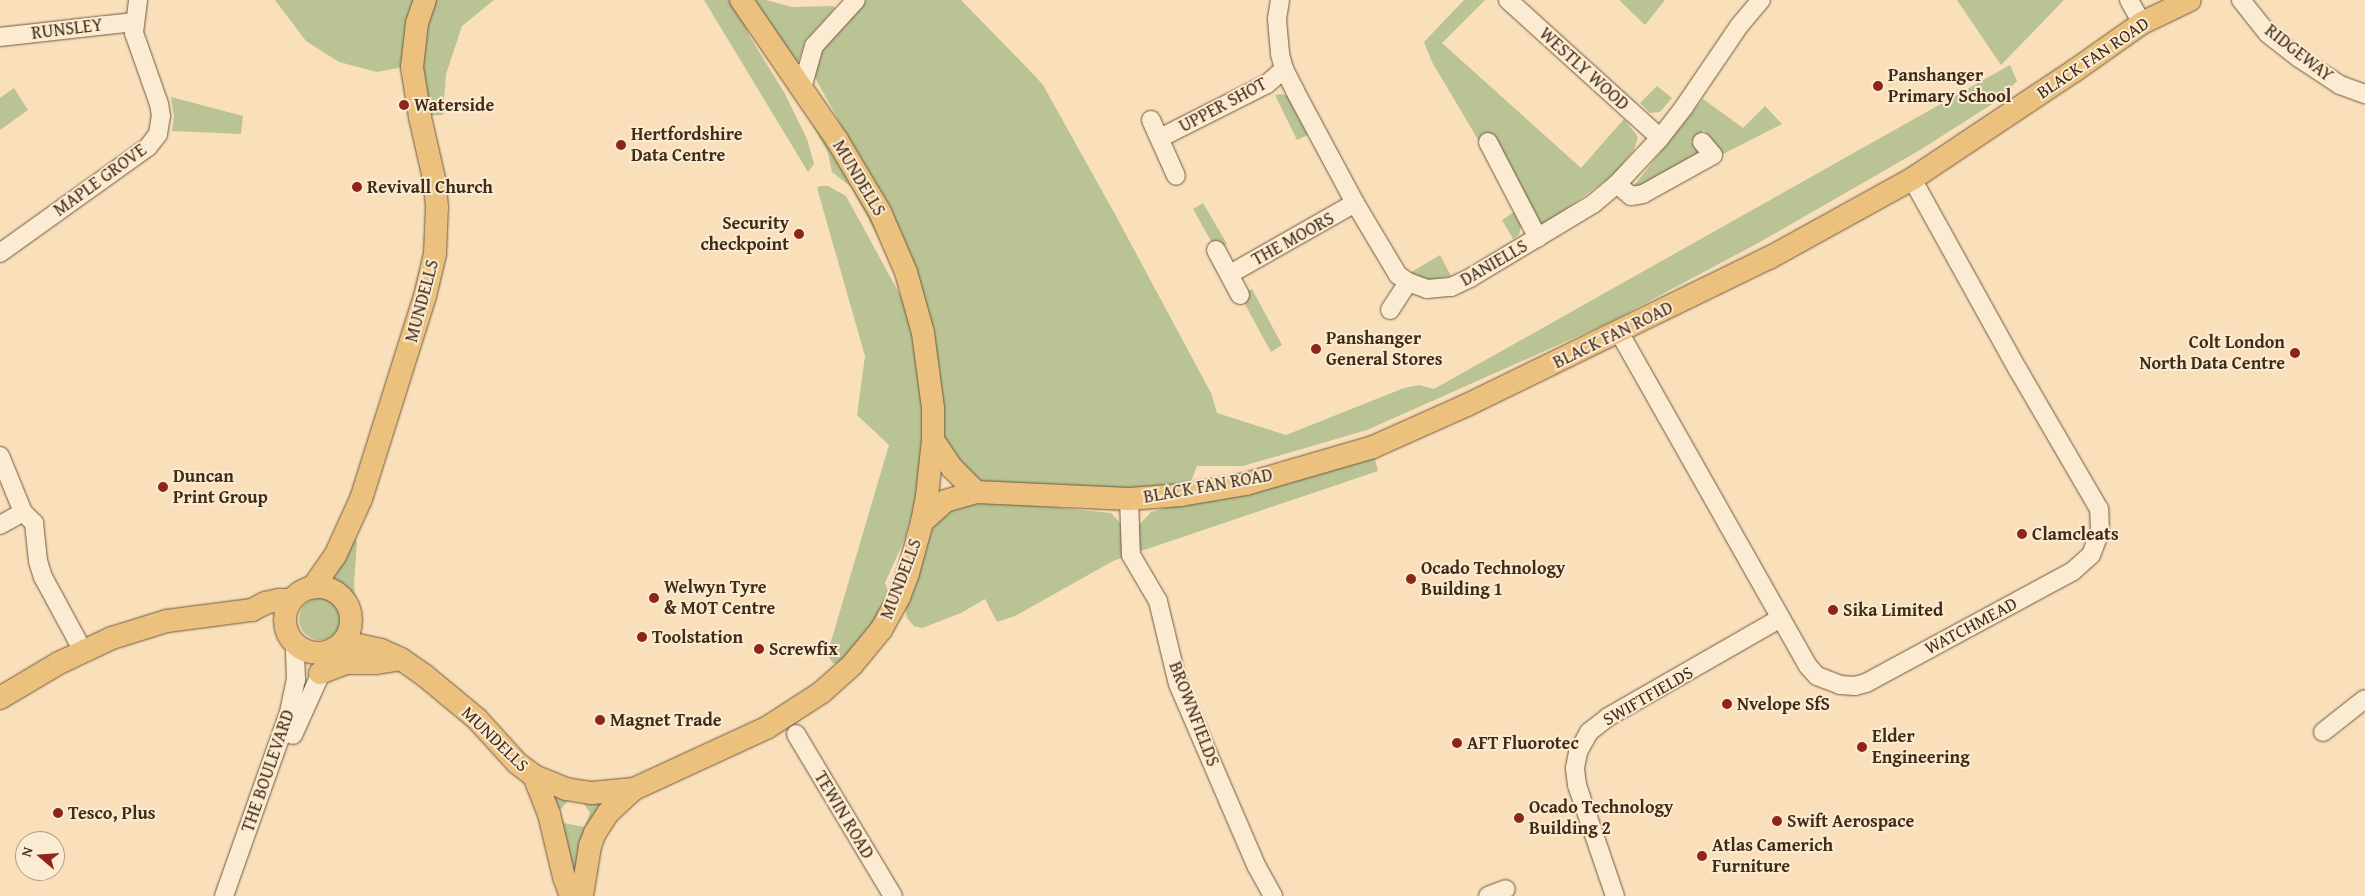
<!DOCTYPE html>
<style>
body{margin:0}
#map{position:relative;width:2365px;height:896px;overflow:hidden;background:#f9e0ba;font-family:"Gentium Book Plus",serif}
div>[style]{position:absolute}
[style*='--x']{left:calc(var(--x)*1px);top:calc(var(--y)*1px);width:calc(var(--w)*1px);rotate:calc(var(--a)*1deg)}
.green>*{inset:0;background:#b9c394}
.round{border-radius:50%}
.roads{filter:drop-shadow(0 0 1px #6f583f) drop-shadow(0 0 1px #6f583f)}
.minor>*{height:18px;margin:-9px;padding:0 9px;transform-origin:9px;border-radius:9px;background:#fbebd2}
.major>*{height:22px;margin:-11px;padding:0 11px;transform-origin:11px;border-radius:11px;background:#ecc07d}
.major>.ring{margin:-11px;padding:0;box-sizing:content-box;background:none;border:22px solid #ecc07d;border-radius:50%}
.dots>*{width:14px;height:14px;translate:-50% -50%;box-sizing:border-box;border:2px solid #fbebd2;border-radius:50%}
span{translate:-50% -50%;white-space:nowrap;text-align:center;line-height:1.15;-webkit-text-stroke:4px #fbebd2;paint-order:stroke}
.street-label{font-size:18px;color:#412a16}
.poi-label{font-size:18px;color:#412a16;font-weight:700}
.left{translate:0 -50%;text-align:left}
.right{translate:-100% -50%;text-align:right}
.north{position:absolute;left:15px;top:831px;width:50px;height:50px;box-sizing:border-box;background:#fbebd2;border:1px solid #b19e87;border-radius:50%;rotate:288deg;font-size:14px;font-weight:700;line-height:20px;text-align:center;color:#412a16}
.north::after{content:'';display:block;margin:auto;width:18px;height:22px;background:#8f2418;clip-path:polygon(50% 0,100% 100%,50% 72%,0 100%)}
</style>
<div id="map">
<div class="green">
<i style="clip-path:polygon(275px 0,417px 0,403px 67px,377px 72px,339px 62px,306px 41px)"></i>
<i style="clip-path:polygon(434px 0,494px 0,462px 26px,446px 74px,443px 115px,427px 116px,421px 86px,422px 35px)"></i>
<i style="clip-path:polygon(704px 0,733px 0,739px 9px,750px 37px,784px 92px,807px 139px,814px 164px,808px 172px)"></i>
<i style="clip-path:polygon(755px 0,766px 0,792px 7px,833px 6px,835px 8px,805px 41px,799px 60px,795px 62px)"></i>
<i style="clip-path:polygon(867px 0,961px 0,1036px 77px,1043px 85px,1116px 216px,1211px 393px,1217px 413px,1286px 435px,1404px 388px,1419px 385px,1434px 389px,2010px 65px,2017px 81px,1997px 101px,1920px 150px,1760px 242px,1610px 322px,1367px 430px,1243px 466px,1197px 466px,1190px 484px,1134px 489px,980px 482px,948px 454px,877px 189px,814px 76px,821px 43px)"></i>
<i style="clip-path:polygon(1464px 0,1485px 0,1442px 43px,1581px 168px,1624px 119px,1638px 137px,1634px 150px,1613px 175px,1541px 227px,1480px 143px,1432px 62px,1424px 42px)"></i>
<i style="clip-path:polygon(1619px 0,1665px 0,1645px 25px)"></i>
<i style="clip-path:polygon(1957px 0,2064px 0,2001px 65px)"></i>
<i style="clip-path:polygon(1657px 86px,1672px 98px,1660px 112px,1650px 113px,1640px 103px)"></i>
<i style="clip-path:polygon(14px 88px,28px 110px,0 130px,0 98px)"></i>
<i style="clip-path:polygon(1282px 94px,1287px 96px,1308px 135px,1297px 140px,1275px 95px)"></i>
<i style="clip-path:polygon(171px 97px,243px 116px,241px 134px,172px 131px,174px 116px)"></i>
<i style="clip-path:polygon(1703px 99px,1743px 128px,1765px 106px,1782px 124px,1723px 154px,1704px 130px,1691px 142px,1706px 159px,1645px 190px,1632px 188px)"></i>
<i style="clip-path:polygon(812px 120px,856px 183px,888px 255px,851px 187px,832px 172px,828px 153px,811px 122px)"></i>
<i style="clip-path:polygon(820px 186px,828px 186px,846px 196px,910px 313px,924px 421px,918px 492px,905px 538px,885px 583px,889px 595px,887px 604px,841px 664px,833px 663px,827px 655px,889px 445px,857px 415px,865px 356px,817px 188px)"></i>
<i style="clip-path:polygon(1203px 203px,1227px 244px,1216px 250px,1193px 209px)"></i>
<i style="clip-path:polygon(1514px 212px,1521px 226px,1519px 235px,1513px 239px,1502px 220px)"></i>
<i style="clip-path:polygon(1440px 255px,1451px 276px,1430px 280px,1410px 273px)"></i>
<i style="clip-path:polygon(1252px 289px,1282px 345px,1271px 352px,1240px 295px)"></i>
<i style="clip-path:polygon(1373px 451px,1378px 471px,1141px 551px,1138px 545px,1139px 525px,1151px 512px)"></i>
<i style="clip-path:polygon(990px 501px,1111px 513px,1123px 526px,1125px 557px,1113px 561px,1015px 616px,997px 622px,985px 599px,961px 613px,922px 628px,914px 626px,907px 618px,905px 606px,933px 527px,950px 505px)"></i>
<i style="clip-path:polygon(354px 540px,357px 541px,354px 585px,356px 601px,350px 591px,332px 578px)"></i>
<i class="round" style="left:299px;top:598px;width:42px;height:42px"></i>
<i style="clip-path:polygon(evenodd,550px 793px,602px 802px,585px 827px,574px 875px,550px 793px,569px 800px,583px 802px,590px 813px,584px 827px,564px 823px,559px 811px,569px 800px)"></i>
</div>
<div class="roads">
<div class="minor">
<i style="--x:1280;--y:0;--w:19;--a:99"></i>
<i style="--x:1277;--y:19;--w:35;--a:85"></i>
<i style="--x:1280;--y:54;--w:16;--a:75"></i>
<i style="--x:1284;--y:69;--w:25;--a:63"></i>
<i style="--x:1295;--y:91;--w:127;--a:61.8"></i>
<i style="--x:1355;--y:203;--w:84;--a:59.2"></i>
<i style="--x:1398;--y:275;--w:12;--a:35"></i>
<i style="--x:1408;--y:282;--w:20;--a:20"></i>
<i style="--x:1427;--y:289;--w:24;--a:-5"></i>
<i style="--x:1451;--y:287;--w:21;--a:-25"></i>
<i style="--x:1470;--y:278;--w:144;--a:-31"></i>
<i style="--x:1593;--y:204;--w:31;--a:-40"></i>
<i style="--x:1617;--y:184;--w:63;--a:-46.9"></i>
<i style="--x:1660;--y:138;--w:39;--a:-52"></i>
<i style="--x:1684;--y:107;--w:98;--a:-55.8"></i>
<i style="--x:1739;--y:26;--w:34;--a:-50"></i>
<i style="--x:1508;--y:0;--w:205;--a:42.2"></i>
<i style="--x:2129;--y:0;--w:26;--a:61"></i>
<i style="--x:2241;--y:0;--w:43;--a:51.5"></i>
<i style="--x:2268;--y:34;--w:39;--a:38"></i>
<i style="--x:2299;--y:58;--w:49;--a:33.4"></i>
<i style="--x:2340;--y:85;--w:27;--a:20"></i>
<i style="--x:0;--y:37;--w:135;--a:-6.4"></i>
<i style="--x:802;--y:88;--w:44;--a:-74.1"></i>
<i style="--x:814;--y:46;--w:62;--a:-47.6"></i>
<i style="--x:1151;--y:120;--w:61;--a:65.9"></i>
<i style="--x:1160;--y:138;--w:120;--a:-26.8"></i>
<i style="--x:1267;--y:84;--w:23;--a:-41"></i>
<i style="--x:1488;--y:142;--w:108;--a:62.5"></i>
<i style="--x:1617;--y:184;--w:18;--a:41"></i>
<i style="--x:1631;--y:196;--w:12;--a:-9"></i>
<i style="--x:1643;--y:194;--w:80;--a:-29.1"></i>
<i style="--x:1713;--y:155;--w:17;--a:-130"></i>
<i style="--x:1216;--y:250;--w:51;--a:61.9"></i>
<i style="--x:0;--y:253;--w:182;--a:-35.6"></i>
<i style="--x:148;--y:147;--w:16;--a:-52"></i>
<i style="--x:158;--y:134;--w:18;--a:-81"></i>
<i style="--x:161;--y:116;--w:12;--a:-99"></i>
<i style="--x:159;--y:104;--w:75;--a:-109.4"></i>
<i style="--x:134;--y:33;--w:33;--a:-83"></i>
<i style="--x:1230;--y:274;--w:144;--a:-29.6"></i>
<i style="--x:1390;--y:310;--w:33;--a:-57"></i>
<i style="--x:1619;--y:332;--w:384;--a:60.5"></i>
<i style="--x:1808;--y:666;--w:13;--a:48"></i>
<i style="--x:1817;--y:676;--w:25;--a:21"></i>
<i style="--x:1840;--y:685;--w:15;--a:4"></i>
<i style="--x:1855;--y:686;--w:11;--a:-15"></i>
<i style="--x:1866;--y:683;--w:235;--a:-28.4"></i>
<i style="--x:2073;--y:571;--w:24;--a:-42"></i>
<i style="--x:2091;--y:555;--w:25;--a:-69"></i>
<i style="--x:2100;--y:532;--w:23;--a:-92"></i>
<i style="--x:2099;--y:509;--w:161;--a:-120.2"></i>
<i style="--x:2018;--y:370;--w:218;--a:-119"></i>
<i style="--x:0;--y:456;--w:61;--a:67.7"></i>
<i style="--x:23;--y:512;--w:16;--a:45"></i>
<i style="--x:34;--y:523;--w:38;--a:84"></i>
<i style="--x:38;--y:561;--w:17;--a:73"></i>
<i style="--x:43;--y:577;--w:84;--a:61.6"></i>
<i style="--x:1129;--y:499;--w:56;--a:88"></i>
<i style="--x:1131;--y:555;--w:53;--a:59.6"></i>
<i style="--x:1158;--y:601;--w:85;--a:76.5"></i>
<i style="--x:1178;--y:684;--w:199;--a:66.7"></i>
<i style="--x:1257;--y:867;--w:33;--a:61"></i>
<i style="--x:0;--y:525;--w:26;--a:-29"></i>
<i style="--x:2323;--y:732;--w:53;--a:-38.2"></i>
<i style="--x:796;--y:734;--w:189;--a:59.1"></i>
<i style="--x:293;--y:735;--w:92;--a:-65.7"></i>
<i style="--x:224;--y:896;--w:195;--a:-70.5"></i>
<i style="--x:289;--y:712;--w:33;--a:-78"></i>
<i style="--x:296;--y:680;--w:36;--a:-92"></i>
<i style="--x:1488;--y:896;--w:19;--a:-21"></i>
<i style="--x:1615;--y:896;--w:117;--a:-108.9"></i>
<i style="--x:1577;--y:785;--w:17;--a:-97"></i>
<i style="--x:1575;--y:768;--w:16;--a:-79"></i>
<i style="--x:1578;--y:752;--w:23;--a:-61"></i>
<i style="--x:1589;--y:732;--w:24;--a:-38"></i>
<i style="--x:1608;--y:717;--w:199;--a:-29.8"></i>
</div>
<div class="major">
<i style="--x:933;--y:440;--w:34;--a:56"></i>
<i style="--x:952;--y:468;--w:34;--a:45"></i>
<i style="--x:922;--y:522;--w:31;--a:-42"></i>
<i style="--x:945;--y:501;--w:32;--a:-16"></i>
<i style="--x:976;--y:492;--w:153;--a:2.6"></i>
<i style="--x:1129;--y:499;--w:52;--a:-4.4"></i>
<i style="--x:1181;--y:495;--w:66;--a:-9.6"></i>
<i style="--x:1246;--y:484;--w:132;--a:-16.2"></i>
<i style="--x:1373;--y:447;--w:103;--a:-24.1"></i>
<i style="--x:1467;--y:405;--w:336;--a:-26"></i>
<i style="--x:1769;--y:258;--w:163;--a:-28.9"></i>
<i style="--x:1912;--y:179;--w:195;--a:-33.7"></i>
<i style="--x:2074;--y:71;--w:83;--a:-35.2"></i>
<i style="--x:2142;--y:23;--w:53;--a:-25.6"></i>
<i class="ring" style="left:285px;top:587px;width:44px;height:44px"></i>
<i style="--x:313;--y:587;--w:38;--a:-55"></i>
<i style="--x:335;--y:556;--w:63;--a:-65.5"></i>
<i style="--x:361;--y:499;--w:213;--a:-72.5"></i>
<i style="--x:425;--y:296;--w:43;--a:-76.6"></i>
<i style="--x:435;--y:254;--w:47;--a:-87.6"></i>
<i style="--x:437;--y:207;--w:24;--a:-95"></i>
<i style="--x:435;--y:183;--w:68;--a:-102.8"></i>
<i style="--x:420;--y:117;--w:51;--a:-99.1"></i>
<i style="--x:412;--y:67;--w:44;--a:-83.5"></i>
<i style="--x:417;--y:23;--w:24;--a:-71"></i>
<i style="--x:344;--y:642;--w:38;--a:12"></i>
<i style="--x:381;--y:650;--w:22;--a:24"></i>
<i style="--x:401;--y:659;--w:28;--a:35"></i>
<i style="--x:424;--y:675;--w:69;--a:39.7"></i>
<i style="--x:477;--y:719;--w:59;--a:47.7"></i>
<i style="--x:517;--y:763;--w:21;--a:37"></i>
<i style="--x:534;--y:776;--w:35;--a:22"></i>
<i style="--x:566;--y:789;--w:26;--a:9"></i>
<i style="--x:592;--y:793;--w:42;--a:-5.4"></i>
<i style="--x:634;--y:789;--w:148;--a:-24.8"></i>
<i style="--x:768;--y:727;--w:64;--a:-32.9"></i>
<i style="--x:822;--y:692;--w:40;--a:-42"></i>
<i style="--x:852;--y:665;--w:45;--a:-50.4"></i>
<i style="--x:881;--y:630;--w:38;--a:-61"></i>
<i style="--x:899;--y:597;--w:26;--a:-69"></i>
<i style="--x:908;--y:573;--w:53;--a:-74.6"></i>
<i style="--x:922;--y:522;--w:26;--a:-79"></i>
<i style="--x:927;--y:496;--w:56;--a:-83.9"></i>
<i style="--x:933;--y:440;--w:32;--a:-90"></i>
<i style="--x:933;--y:408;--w:76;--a:-97.6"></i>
<i style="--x:923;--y:333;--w:63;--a:-105.6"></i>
<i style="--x:906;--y:272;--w:65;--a:-113.4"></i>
<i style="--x:880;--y:212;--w:84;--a:-120.8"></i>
<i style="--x:837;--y:140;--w:170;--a:-124.4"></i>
<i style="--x:320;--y:673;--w:28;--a:-21"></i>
<i style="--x:346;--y:663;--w:30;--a:0"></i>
<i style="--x:376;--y:663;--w:19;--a:-9"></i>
<i style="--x:0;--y:698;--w:69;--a:-30.7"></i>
<i style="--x:59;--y:663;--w:59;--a:-25.3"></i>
<i style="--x:112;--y:638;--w:58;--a:-17.2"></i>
<i style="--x:167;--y:621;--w:86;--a:-7.4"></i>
<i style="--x:252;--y:610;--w:15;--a:-28"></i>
<i style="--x:265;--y:603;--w:14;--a:-12"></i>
<i style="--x:279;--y:600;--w:12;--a:0"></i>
<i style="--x:534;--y:776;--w:41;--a:68.5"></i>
<i style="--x:549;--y:814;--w:65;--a:76.6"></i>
<i style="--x:564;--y:877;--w:20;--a:70"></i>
<i style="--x:582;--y:896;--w:51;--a:-80.9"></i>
<i style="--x:590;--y:846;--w:14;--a:-69"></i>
<i style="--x:595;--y:833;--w:24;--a:-57"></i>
<i style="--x:608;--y:813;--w:35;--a:-43"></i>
</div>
</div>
<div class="dots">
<i style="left:1878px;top:86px;background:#8f2418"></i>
<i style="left:404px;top:105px;background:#8f2418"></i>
<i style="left:621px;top:145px;background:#8f2418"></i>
<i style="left:357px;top:187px;background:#8f2418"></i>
<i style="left:799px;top:234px;background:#8f2418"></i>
<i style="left:1316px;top:349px;background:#8f2418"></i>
<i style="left:2295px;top:353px;background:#8f2418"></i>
<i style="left:163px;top:487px;background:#8f2418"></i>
<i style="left:2022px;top:534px;background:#8f2418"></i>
<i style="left:1411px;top:579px;background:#8f2418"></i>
<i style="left:654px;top:598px;background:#8f2418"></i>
<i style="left:1833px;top:610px;background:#8f2418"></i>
<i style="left:642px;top:637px;background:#8f2418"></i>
<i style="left:759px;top:649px;background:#8f2418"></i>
<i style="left:1727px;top:704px;background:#8f2418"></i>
<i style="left:600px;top:720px;background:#8f2418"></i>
<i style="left:1457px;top:743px;background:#8f2418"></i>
<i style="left:1862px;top:747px;background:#8f2418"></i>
<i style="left:58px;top:813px;background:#8f2418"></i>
<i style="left:1519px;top:818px;background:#8f2418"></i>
<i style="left:1777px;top:821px;background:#8f2418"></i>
<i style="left:1702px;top:856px;background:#8f2418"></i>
</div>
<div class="street-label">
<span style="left:67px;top:29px;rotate:-7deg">RUNSLEY</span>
<span style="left:2299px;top:53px;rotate:38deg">RIDGEWAY</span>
<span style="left:2093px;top:58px;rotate:-34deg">BLACK FAN ROAD</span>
<span style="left:1584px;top:69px;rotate:42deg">WESTLY WOOD</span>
<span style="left:1223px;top:105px;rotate:-28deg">UPPER SHOT</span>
<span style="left:859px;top:178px;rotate:59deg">MUNDELLS</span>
<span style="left:100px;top:180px;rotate:-36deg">MAPLE GROVE</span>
<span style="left:1293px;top:239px;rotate:-29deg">THE MOORS</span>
<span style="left:1494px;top:263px;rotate:-30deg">DANIELLS</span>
<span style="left:422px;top:301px;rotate:-75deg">MUNDELLS</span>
<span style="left:1613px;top:335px;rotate:-26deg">BLACK FAN ROAD</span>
<span style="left:1208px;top:486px;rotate:-10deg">BLACK FAN ROAD</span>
<span style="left:901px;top:579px;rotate:-69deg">MUNDELLS</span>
<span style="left:1971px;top:626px;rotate:-28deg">WATCHMEAD</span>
<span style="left:1648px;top:696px;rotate:-30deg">SWIFTFIELDS</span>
<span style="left:1194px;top:714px;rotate:69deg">BROWNFIELDS</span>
<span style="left:495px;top:739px;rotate:44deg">MUNDELLS</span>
<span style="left:268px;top:771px;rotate:-71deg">THE BOULEVARD</span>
<span style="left:844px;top:815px;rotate:59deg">TEWIN ROAD</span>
</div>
<div class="poi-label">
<span class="left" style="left:1888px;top:86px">Panshanger<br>Primary School</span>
<span class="left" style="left:414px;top:105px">Waterside</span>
<span class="left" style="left:631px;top:145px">Hertfordshire<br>Data Centre</span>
<span class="left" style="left:367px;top:187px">Revivall Church</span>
<span class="right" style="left:789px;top:234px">Security<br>checkpoint</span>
<span class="left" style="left:1326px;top:349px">Panshanger<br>General Stores</span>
<span class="right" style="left:2285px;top:353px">Colt London<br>North Data Centre</span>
<span class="left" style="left:173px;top:487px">Duncan<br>Print Group</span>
<span class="left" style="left:2032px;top:534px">Clamcleats</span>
<span class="left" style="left:1421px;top:579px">Ocado Technology<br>Building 1</span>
<span class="left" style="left:664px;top:598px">Welwyn Tyre<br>&amp; MOT Centre</span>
<span class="left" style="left:1843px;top:610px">Sika Limited</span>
<span class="left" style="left:652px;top:637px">Toolstation</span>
<span class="left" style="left:769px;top:649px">Screwfix</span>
<span class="left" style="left:1737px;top:704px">Nvelope SfS</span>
<span class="left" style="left:610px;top:720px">Magnet Trade</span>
<span class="left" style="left:1872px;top:747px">Elder<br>Engineering</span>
<span class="left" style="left:1467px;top:743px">AFT Fluorotec</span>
<span class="left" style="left:1529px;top:818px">Ocado Technology<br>Building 2</span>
<span class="left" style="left:68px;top:813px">Tesco, Plus</span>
<span class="left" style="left:1787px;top:821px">Swift Aerospace</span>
<span class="left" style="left:1712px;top:856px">Atlas Camerich<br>Furniture</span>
</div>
<div class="north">N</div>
</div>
